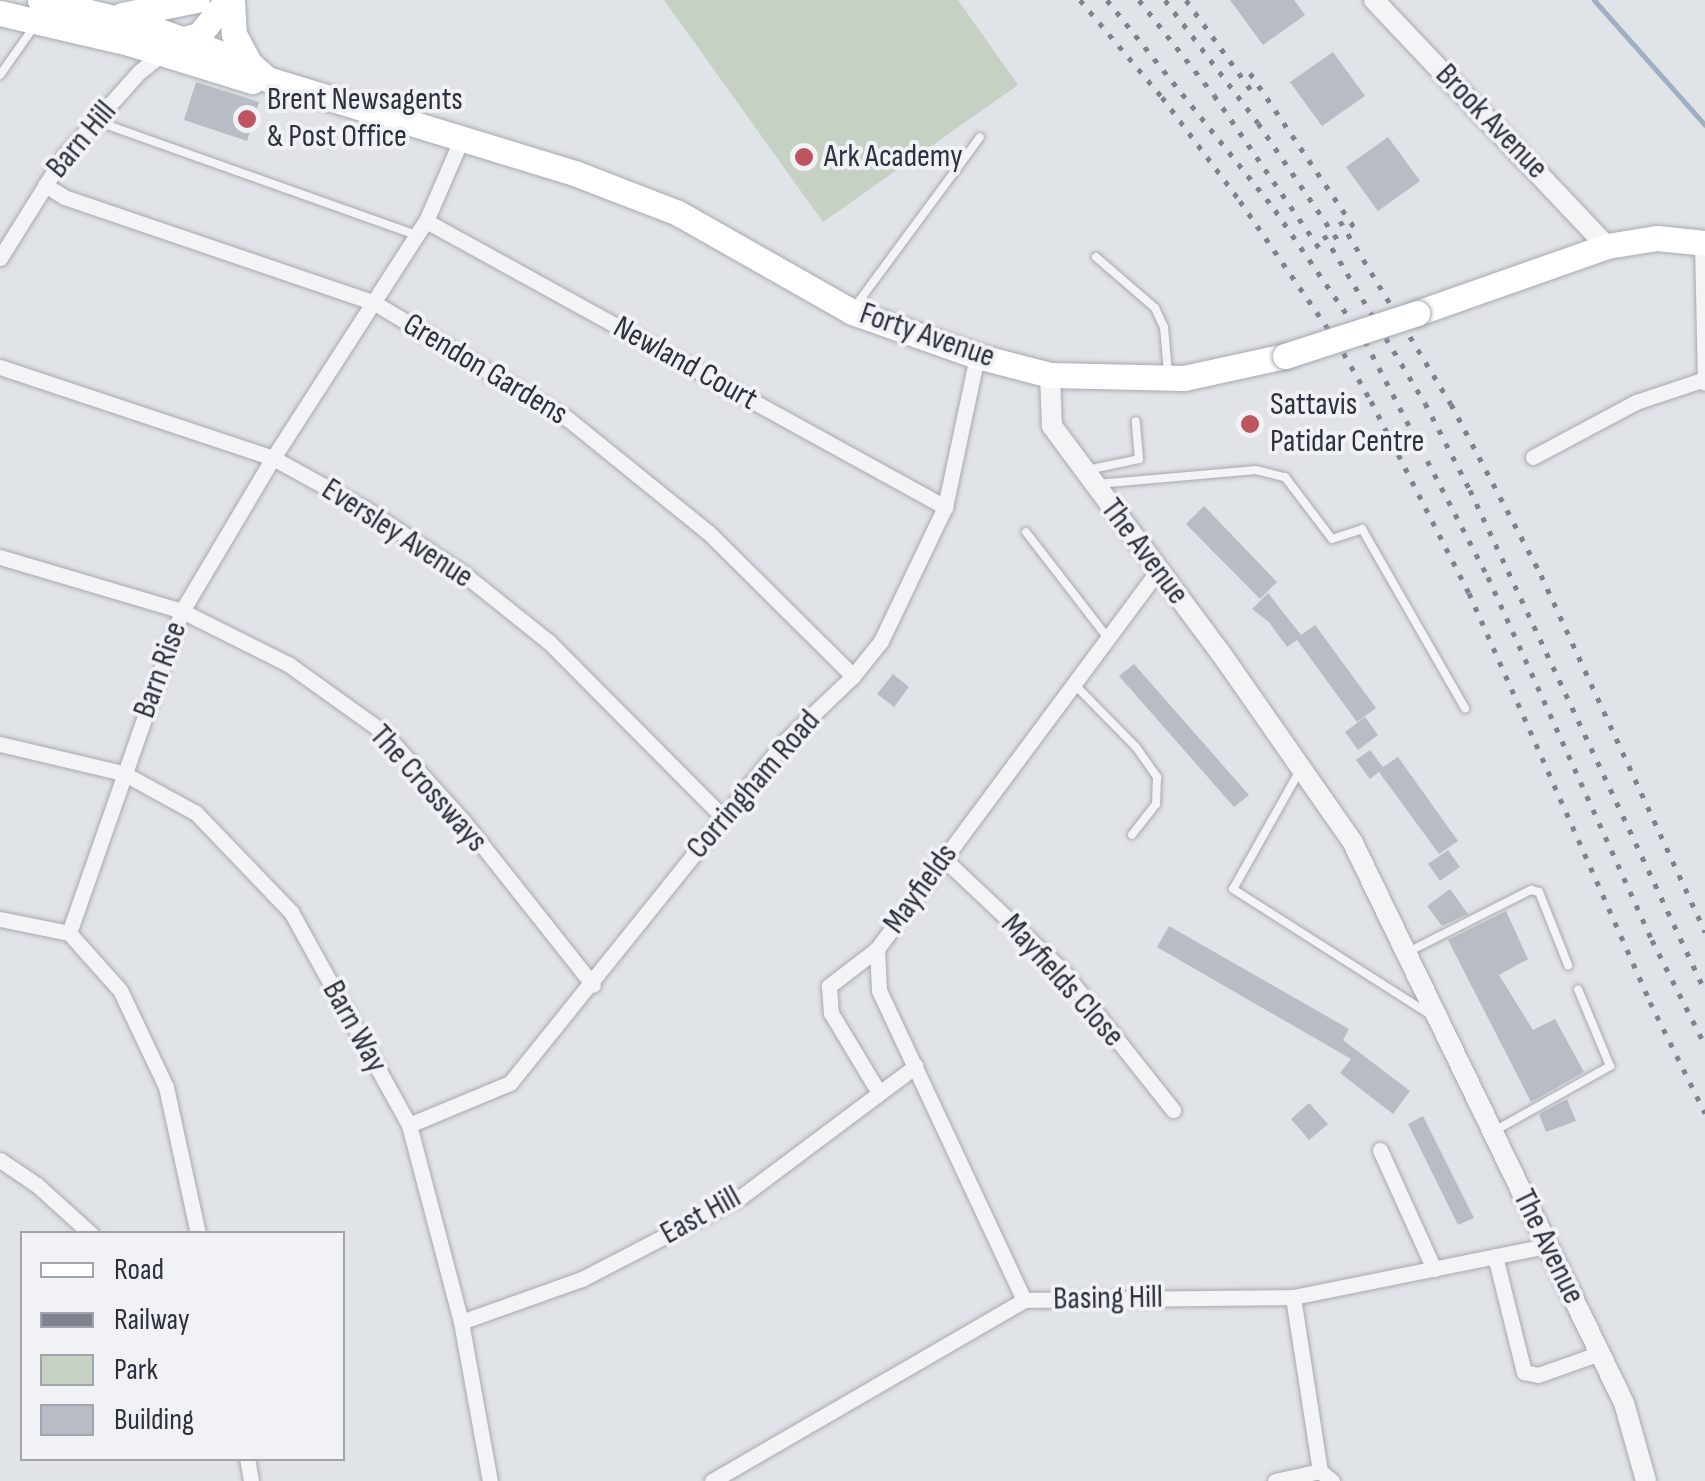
<!DOCTYPE html>
<style>
body{margin:0}
#map{position:relative;width:1705px;height:1481px;overflow:hidden;background:#e0e3e7;font-family:"Sofia Sans Condensed",sans-serif}
div>[style]{position:absolute}
[style*='--x']{left:calc(var(--x)*1px);top:calc(var(--y)*1px);width:calc(var(--w)*1px);rotate:calc(var(--a)*1deg)}
.green>*{inset:0;background:#c6d0c3}
.stream>*{height:5px;margin:-2.5px;padding:0 2.5px;transform-origin:2.5px;border-radius:2.5px;background:#a0b0c3}
.building>*{inset:0;background:#b8bcc4}
.roads{filter:drop-shadow(0 0 2px #a6aab1) drop-shadow(0 0 2px #a6aab1)}
.service>*{height:8px;margin:-4px;padding:0 4px;transform-origin:4px;border-radius:4px;background:#f3f4f6}
.minor>*{height:15px;margin:-7.5px;padding:0 7.5px;transform-origin:7.5px;border-radius:7.5px;background:#f3f4f6}
.tertiary>*{height:20px;margin:-10px;padding:0 10px;transform-origin:10px;border-radius:10px;background:#f3f4f6}
.primary>*{height:25px;margin:-12.5px;padding:0 12.5px;transform-origin:12.5px;border-radius:12.5px;background:#fff}
.rail>*{height:5px;margin-top:-2.5px;transform-origin:0;background:repeating-linear-gradient(90deg,#7c838f 0 5px,transparent 0 15px)}
.bridges{filter:drop-shadow(0 0 2px #a1a7b2) drop-shadow(0 0 2px #a1a7b2)}
.primary-bridge>*{height:25px;margin:-12.5px;padding:0 12.5px;transform-origin:12.5px;border-radius:12.5px;background:#fff}
.dots>*{width:28px;height:28px;translate:-50% -50%;box-sizing:border-box;border:5px solid #f0f2f5;border-radius:50%}
span{translate:-50% -50%;white-space:nowrap;text-align:center;line-height:1.15;-webkit-text-stroke:8px #f0f2f5;paint-order:stroke}
.poi-label{font-size:32px;color:#2b313d}
.left{translate:0 -50%;text-align:left}
.street-label{font-size:32px;color:#2b313d}
.legend{position:absolute;left:20px;top:1231px;width:325px;height:230px;box-sizing:border-box;background:#f0f2f5;border:2px solid #a1a5ab;margin:0;padding:12px 18px;list-style:none;font-size:30px;color:#2b313d}
.legend li{display:flex;align-items:center;gap:20px;height:50px}
.legend b{width:50px;border:2px solid #a1a5ab}
</style>
<div id="map">
<div class="green">
<i style="clip-path:polygon(664px 0,958px 0,1018px 85px,823px 222px)"></i>
</div>
<div class="stream">
<i style="--x:1594;--y:0;--w:167;--a:48.4"></i>
</div>
<div class="building">
<i style="clip-path:polygon(1230px 0,1294px 0,1305px 15px,1263px 45px)"></i>
<i style="clip-path:polygon(1333px 52px,1365px 96px,1322px 126px,1290px 82px)"></i>
<i style="clip-path:polygon(196px 82px,259px 102px,247px 141px,184px 120px)"></i>
<i style="clip-path:polygon(1388px 137px,1420px 181px,1378px 211px,1346px 167px)"></i>
<i style="clip-path:polygon(1204px 506px,1277px 582px,1260px 599px,1186px 524px)"></i>
<i style="clip-path:polygon(1268px 593px,1301px 635px,1315px 625px,1376px 708px,1357px 722px,1297px 640px,1287px 647px,1269px 622px,1252px 609px)"></i>
<i style="clip-path:polygon(1134px 664px,1249px 795px,1234px 807px,1119px 676px)"></i>
<i style="clip-path:polygon(893px 674px,909px 687px,894px 707px,877px 694px)"></i>
<i style="clip-path:polygon(1365px 717px,1378px 735px,1358px 750px,1345px 732px)"></i>
<i style="clip-path:polygon(1370px 750px,1383px 767px,1398px 757px,1458px 841px,1439px 854px,1379px 772px,1370px 779px,1356px 760px)"></i>
<i style="clip-path:polygon(1448px 850px,1460px 867px,1440px 881px,1428px 864px)"></i>
<i style="clip-path:polygon(1450px 889px,1468px 914px,1442px 926px,1427px 906px)"></i>
<i style="clip-path:polygon(1506px 911px,1528px 959px,1499px 975px,1533px 1030px,1555px 1019px,1584px 1072px,1531px 1102px,1448px 940px)"></i>
<i style="clip-path:polygon(1169px 926px,1349px 1029px,1343px 1040px,1410px 1091px,1393px 1114px,1340px 1073px,1351px 1059px,1157px 947px)"></i>
<i style="clip-path:polygon(1567px 1099px,1576px 1121px,1546px 1132px,1539px 1114px)"></i>
<i style="clip-path:polygon(1309px 1103px,1328px 1124px,1309px 1140px,1291px 1119px)"></i>
<i style="clip-path:polygon(1423px 1116px,1474px 1218px,1458px 1225px,1408px 1124px)"></i>
</div>
<div class="roads">
<div class="service">
<i style="--x:0;--y:75;--w:62;--a:-54.8"></i>
<i style="--x:96;--y:121;--w:341;--a:19.6"></i>
<i style="--x:1096;--y:257;--w:78;--a:40.8"></i>
<i style="--x:1155;--y:308;--w:21;--a:65"></i>
<i style="--x:1164;--y:327;--w:46;--a:85"></i>
<i style="--x:854;--y:308;--w:212;--a:-53.6"></i>
<i style="--x:1087;--y:470;--w:53;--a:-11.9"></i>
<i style="--x:1139;--y:459;--w:38;--a:-95"></i>
<i style="--x:1097;--y:484;--w:160;--a:-5"></i>
<i style="--x:1256;--y:470;--w:30;--a:14"></i>
<i style="--x:1285;--y:477;--w:78;--a:52.8"></i>
<i style="--x:1332;--y:539;--w:32;--a:-18"></i>
<i style="--x:1362;--y:529;--w:207;--a:60.1"></i>
<i style="--x:1026;--y:532;--w:134;--a:52.3"></i>
<i style="--x:1074;--y:684;--w:88;--a:45.5"></i>
<i style="--x:1136;--y:747;--w:37;--a:55"></i>
<i style="--x:1157;--y:777;--w:27;--a:92"></i>
<i style="--x:1156;--y:804;--w:39;--a:128"></i>
<i style="--x:1299;--y:772;--w:134;--a:119.4"></i>
<i style="--x:1233;--y:889;--w:231;--a:32.5"></i>
<i style="--x:1410;--y:951;--w:136;--a:-26.8"></i>
<i style="--x:1531;--y:890;--w:8;--a:14"></i>
<i style="--x:1539;--y:892;--w:79;--a:68.3"></i>
<i style="--x:1496;--y:1130;--w:131;--a:-29.3"></i>
<i style="--x:1610;--y:1066;--w:83;--a:-112.6"></i>
</div>
<div class="minor">
<i style="--x:45;--y:185;--w:22;--a:32"></i>
<i style="--x:64;--y:197;--w:326;--a:18.8"></i>
<i style="--x:373;--y:302;--w:227;--a:31"></i>
<i style="--x:568;--y:419;--w:181;--a:39"></i>
<i style="--x:709;--y:533;--w:203;--a:44.8"></i>
<i style="--x:426;--y:221;--w:593;--a:28.86"></i>
<i style="--x:1702;--y:242;--w:141;--a:88.8"></i>
<i style="--x:0;--y:258;--w:119;--a:-58"></i>
<i style="--x:63;--y:157;--w:114;--a:-48.2"></i>
<i style="--x:139;--y:72;--w:33;--a:-38"></i>
<i style="--x:0;--y:367;--w:288;--a:18.4"></i>
<i style="--x:273;--y:458;--w:104;--a:28.8"></i>
<i style="--x:364;--y:508;--w:120;--a:33.4"></i>
<i style="--x:464;--y:574;--w:109;--a:38.7"></i>
<i style="--x:549;--y:642;--w:247;--a:45.2"></i>
<i style="--x:1533;--y:457;--w:117;--a:-28.1"></i>
<i style="--x:1636;--y:402;--w:73;--a:-18.4"></i>
<i style="--x:0;--y:557;--w:190;--a:16.5"></i>
<i style="--x:182;--y:611;--w:119;--a:26.6"></i>
<i style="--x:288;--y:664;--w:117;--a:35.6"></i>
<i style="--x:383;--y:732;--w:120;--a:48"></i>
<i style="--x:463;--y:821;--w:209;--a:51.6"></i>
<i style="--x:0;--y:744;--w:126;--a:13.3"></i>
<i style="--x:123;--y:773;--w:83;--a:28.7"></i>
<i style="--x:196;--y:813;--w:137;--a:46.2"></i>
<i style="--x:291;--y:912;--w:244;--a:61"></i>
<i style="--x:409;--y:1125;--w:204;--a:75.2"></i>
<i style="--x:461;--y:1322;--w:162;--a:79.7"></i>
<i style="--x:943;--y:858;--w:163;--a:43.3"></i>
<i style="--x:1062;--y:970;--w:179;--a:51.6"></i>
<i style="--x:0;--y:919;--w:70;--a:11.5"></i>
<i style="--x:69;--y:933;--w:341;--a:-70.7"></i>
<i style="--x:182;--y:611;--w:178;--a:-59.3"></i>
<i style="--x:273;--y:458;--w:282;--a:-57.2"></i>
<i style="--x:426;--y:221;--w:90;--a:-66.6"></i>
<i style="--x:69;--y:933;--w:76;--a:48.2"></i>
<i style="--x:120;--y:990;--w:107;--a:64.6"></i>
<i style="--x:166;--y:1087;--w:150;--a:77.7"></i>
<i style="--x:877;--y:949;--w:61;--a:142.4"></i>
<i style="--x:829;--y:986;--w:27;--a:86"></i>
<i style="--x:831;--y:1013;--w:93;--a:59"></i>
<i style="--x:409;--y:1125;--w:109;--a:-22.6"></i>
<i style="--x:510;--y:1083;--w:437;--a:-51.2"></i>
<i style="--x:784;--y:742;--w:95;--a:-43.7"></i>
<i style="--x:853;--y:676;--w:45;--a:-51.3"></i>
<i style="--x:881;--y:641;--w:148;--a:-64.5"></i>
<i style="--x:945;--y:507;--w:154;--a:-78"></i>
<i style="--x:1380;--y:1150;--w:131;--a:65.6"></i>
<i style="--x:0;--y:1160;--w:45;--a:34"></i>
<i style="--x:37;--y:1185;--w:73;--a:42.2"></i>
<i style="--x:1495;--y:1256;--w:120;--a:76"></i>
<i style="--x:1524;--y:1372;--w:14;--a:12"></i>
<i style="--x:1538;--y:1375;--w:66;--a:-19.5"></i>
<i style="--x:1293;--y:1297;--w:176;--a:81.2"></i>
<i style="--x:1320;--y:1471;--w:16;--a:40"></i>
<i style="--x:1024;--y:1300;--w:342;--a:-115.1"></i>
<i style="--x:879;--y:990;--w:41;--a:-92.8"></i>
<i style="--x:877;--y:949;--w:472;--a:-53.4"></i>
<i style="--x:461;--y:1322;--w:128;--a:-19.6"></i>
<i style="--x:582;--y:1279;--w:180;--a:-27.4"></i>
<i style="--x:742;--y:1196;--w:217;--a:-36.8"></i>
<i style="--x:247;--y:1458;--w:23;--a:80"></i>
<i style="--x:712;--y:1481;--w:361;--a:-30.1"></i>
<i style="--x:1024;--y:1300;--w:269;--a:-0.6"></i>
<i style="--x:1293;--y:1297;--w:259;--a:-11.4"></i>
<i style="--x:1275;--y:1481;--w:46;--a:-12.5"></i>
</div>
<div class="tertiary">
<i style="--x:1374;--y:0;--w:339;--a:46.6"></i>
<i style="--x:1050;--y:375;--w:51;--a:87.8"></i>
<i style="--x:1052;--y:426;--w:282;--a:53.4"></i>
<i style="--x:1220;--y:652;--w:233;--a:55.1"></i>
<i style="--x:1353;--y:843;--w:622;--a:64.18"></i>
<i style="--x:1624;--y:1403;--w:81;--a:74.2"></i>
</div>
<div class="primary">
<i style="--x:40;--y:0;--w:109;--a:13.8"></i>
<i style="--x:146;--y:26;--w:111;--a:20.1"></i>
<i style="--x:250;--y:64;--w:23;--a:41"></i>
<i style="--x:267;--y:79;--w:324;--a:17"></i>
<i style="--x:577;--y:174;--w:108;--a:21.1"></i>
<i style="--x:678;--y:213;--w:200;--a:29.6"></i>
<i style="--x:852;--y:312;--w:133;--a:19.4"></i>
<i style="--x:977;--y:356;--w:75;--a:14.6"></i>
<i style="--x:1050;--y:375;--w:134;--a:1.3"></i>
<i style="--x:1184;--y:378;--w:103;--a:-12.3"></i>
<i style="--x:232;--y:0;--w:34;--a:87"></i>
<i style="--x:234;--y:34;--w:34;--a:62"></i>
<i style="--x:0;--y:13;--w:132;--a:13.1"></i>
<i style="--x:129;--y:43;--w:129;--a:17.2"></i>
<i style="--x:122;--y:15;--w:76;--a:-11.3"></i>
<i style="--x:184;--y:39;--w:16;--a:-15"></i>
<i style="--x:199;--y:35;--w:45;--a:-51.3"></i>
<i style="--x:1417;--y:313;--w:201;--a:-19.4"></i>
<i style="--x:1607;--y:246;--w:51;--a:-9.1"></i>
<i style="--x:1657;--y:238;--w:48;--a:5.9"></i>
</div>
</div>
<div class="rail">
<i style="--x:1080;--y:0;--w:127;--a:49.8"></i>
<i style="--x:1162;--y:97;--w:130;--a:53.1"></i>
<i style="--x:1240;--y:201;--w:169;--a:55.4"></i>
<i style="--x:1336;--y:340;--w:70;--a:60.2"></i>
<i style="--x:1371;--y:401;--w:216;--a:63"></i>
<i style="--x:1469;--y:593;--w:447;--a:66.1"></i>
<i style="--x:1650;--y:1002;--w:124;--a:63.6"></i>
<i style="--x:1107;--y:0;--w:269;--a:51.3"></i>
<i style="--x:1275;--y:210;--w:159;--a:55.5"></i>
<i style="--x:1365;--y:341;--w:266;--a:62.5"></i>
<i style="--x:1488;--y:577;--w:398;--a:65.7"></i>
<i style="--x:1652;--y:940;--w:118;--a:63.2"></i>
<i style="--x:1139;--y:0;--w:121;--a:51.7"></i>
<i style="--x:1214;--y:95;--w:194;--a:55.5"></i>
<i style="--x:1165;--y:0;--w:154;--a:52.9"></i>
<i style="--x:1258;--y:123;--w:145;--a:55.7"></i>
<i style="--x:1186;--y:0;--w:115;--a:54.2"></i>
<i style="--x:1250;--y:73;--w:189;--a:56"></i>
<i style="--x:1340;--y:221;--w:214;--a:58.8"></i>
<i style="--x:1451;--y:404;--w:193;--a:62.2"></i>
<i style="--x:1541;--y:575;--w:393;--a:65.3"></i>
<i style="--x:1324;--y:235;--w:196;--a:59"></i>
<i style="--x:1425;--y:403;--w:98;--a:62.7"></i>
<i style="--x:1470;--y:490;--w:553;--a:64.87"></i>
</div>
<div class="bridges">
<div class="primary-bridge">
<i style="--x:1285;--y:356;--w:139;--a:-18"></i>
</div>
</div>
<div class="dots">
<i style="left:247px;top:119px;background:#be5462"></i>
<i style="left:804px;top:157px;background:#be5462"></i>
<i style="left:1250px;top:424px;background:#be5462"></i>
</div>
<div class="poi-label">
<span class="left" style="left:267px;top:119px">Brent Newsagents<br>&amp; Post Office</span>
<span class="left" style="left:824px;top:157px">Ark Academy</span>
<span class="left" style="left:1270px;top:424px">Sattavis<br>Patidar Centre</span>
</div>
<div class="street-label">
<span style="left:1491px;top:122px;rotate:46deg">Brook Avenue</span>
<span style="left:82px;top:140px;rotate:-50deg">Barn Hill</span>
<span style="left:927px;top:336px;rotate:19deg">Forty Avenue</span>
<span style="left:685px;top:364px;rotate:29deg">Newland Court</span>
<span style="left:485px;top:370px;rotate:31deg">Grendon Gardens</span>
<span style="left:397px;top:534px;rotate:33deg">Eversley Avenue</span>
<span style="left:1144px;top:552px;rotate:53deg">The Avenue</span>
<span style="left:161px;top:670px;rotate:-70deg">Barn Rise</span>
<span style="left:754px;top:785px;rotate:-49deg">Corringham Road</span>
<span style="left:428px;top:789px;rotate:48deg">The Crossways</span>
<span style="left:921px;top:889px;rotate:-54deg">Mayfields</span>
<span style="left:1062px;top:981px;rotate:48deg">Mayfields Close</span>
<span style="left:354px;top:1027px;rotate:61deg">Barn Way</span>
<span style="left:701px;top:1216px;rotate:-29deg">East Hill</span>
<span style="left:1548px;top:1247px;rotate:64deg">The Avenue</span>
<span style="left:1108px;top:1299px;rotate:-1deg">Basing Hill</span>
</div>
<ul class="legend">
<li><b style="height:12px;background:#fff"></b>Road</li>
<li><b style="height:12px;background:#7c838f"></b>Railway</li>
<li><b style="height:28px;background:#c6d0c3"></b>Park</li>
<li><b style="height:28px;background:#b8bcc4"></b>Building</li>
</ul>
</div>
